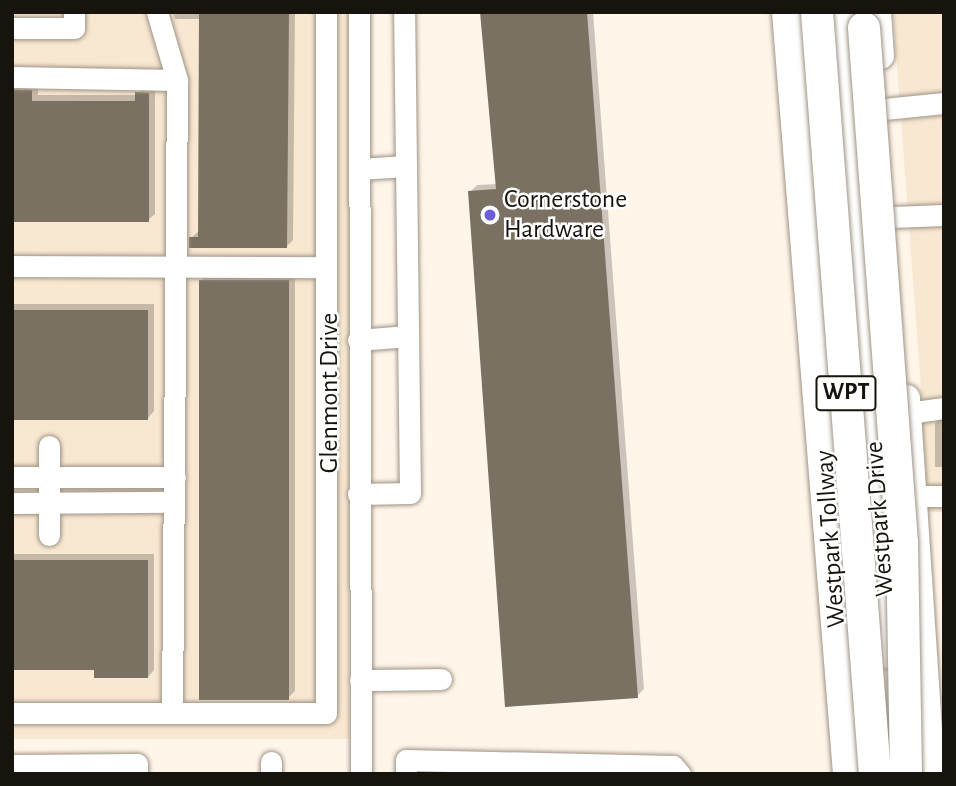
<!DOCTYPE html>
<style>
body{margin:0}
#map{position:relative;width:956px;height:786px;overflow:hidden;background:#fff5e9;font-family:"Alegreya Sans",sans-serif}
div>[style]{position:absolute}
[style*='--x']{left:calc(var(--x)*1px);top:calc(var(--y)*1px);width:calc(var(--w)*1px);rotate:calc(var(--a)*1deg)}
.built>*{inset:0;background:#f8e7d1}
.shadow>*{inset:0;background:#0003}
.building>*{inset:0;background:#7b7163}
.roads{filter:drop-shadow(0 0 2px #9e9385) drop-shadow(0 0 2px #9e9385)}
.minor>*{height:21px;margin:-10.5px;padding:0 10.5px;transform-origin:10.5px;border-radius:10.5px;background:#fff}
.major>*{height:26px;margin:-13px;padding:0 13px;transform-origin:13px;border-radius:13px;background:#fff}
.highway>*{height:32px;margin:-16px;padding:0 16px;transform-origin:16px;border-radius:16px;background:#fff}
.bridges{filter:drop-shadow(0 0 2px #9e9385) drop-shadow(0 0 2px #9e9385)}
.highway-bridge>*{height:32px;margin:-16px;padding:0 16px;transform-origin:16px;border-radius:16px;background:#fff}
.dots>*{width:19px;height:19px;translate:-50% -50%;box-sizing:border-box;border:4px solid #fff;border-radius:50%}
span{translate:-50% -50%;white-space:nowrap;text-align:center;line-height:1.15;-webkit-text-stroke:5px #fff;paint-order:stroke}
.shield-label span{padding:2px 5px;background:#fff;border:2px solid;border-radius:5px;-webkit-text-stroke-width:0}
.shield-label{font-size:24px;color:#17130d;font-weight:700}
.poi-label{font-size:26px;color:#17130d}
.left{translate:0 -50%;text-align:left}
.street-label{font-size:26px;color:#17130d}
.frame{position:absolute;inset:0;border:14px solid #17130d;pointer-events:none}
</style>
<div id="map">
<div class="built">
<i style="clip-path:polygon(12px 12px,350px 12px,349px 739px,12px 739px)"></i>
<i style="clip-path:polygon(893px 12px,944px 12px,944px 512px,923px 512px,922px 401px)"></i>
</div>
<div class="shadow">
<i style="clip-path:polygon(173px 12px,295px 12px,293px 240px,287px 246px,191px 238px,199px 231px,200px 19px,175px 19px)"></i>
<i style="clip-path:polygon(482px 12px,593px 12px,644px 689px,637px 696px,470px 192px,477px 185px,497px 184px)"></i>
<i style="clip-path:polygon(12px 84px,38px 85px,38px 95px,137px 95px,143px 86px,155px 87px,155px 214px,148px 220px,12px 220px)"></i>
<i style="clip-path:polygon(207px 274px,295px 274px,295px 691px,288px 698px,201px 281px)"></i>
<i style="clip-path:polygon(12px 304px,154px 304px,154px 411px,148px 418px,12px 418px)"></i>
<i style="clip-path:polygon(944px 416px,944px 467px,935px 467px,935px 423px)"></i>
<i style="clip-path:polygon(12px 554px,154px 554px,154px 670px,148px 677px,96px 668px,12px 668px)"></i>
</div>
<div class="building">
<i style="clip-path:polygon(199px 12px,289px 12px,287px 248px,189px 248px,189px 237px,198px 237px)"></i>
<i style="clip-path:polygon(480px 12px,587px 12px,638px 698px,505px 707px,468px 191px,496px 189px)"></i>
<i style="clip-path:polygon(12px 90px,32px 90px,32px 101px,135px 101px,135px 92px,149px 93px,149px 222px,12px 222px)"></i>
<i style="clip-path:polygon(199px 280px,289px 280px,289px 700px,199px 700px)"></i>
<i style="clip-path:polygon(12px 310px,148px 310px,148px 420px,12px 420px)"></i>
<i style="clip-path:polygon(12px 560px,148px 560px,148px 678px,94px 678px,94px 670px,12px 670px)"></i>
</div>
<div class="roads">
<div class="minor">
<i style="--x:157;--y:12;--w:71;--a:73.6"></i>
<i style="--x:177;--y:80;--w:633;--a:90.45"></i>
<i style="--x:359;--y:12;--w:762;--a:89.85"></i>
<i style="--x:12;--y:28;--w:62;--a:0"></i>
<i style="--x:74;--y:28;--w:16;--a:-90"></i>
<i style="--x:12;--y:77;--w:165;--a:1"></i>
<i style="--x:884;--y:109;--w:60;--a:-5.7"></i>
<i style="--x:359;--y:169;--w:47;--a:-3.7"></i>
<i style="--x:892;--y:217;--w:52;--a:-2.2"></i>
<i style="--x:12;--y:266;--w:314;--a:0.2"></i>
<i style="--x:358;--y:340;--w:50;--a:-4.6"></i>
<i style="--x:908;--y:413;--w:36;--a:-8"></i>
<i style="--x:49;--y:446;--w:89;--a:90"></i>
<i style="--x:12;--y:477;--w:163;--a:0"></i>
<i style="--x:358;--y:494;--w:52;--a:-1.1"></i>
<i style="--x:410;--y:493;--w:481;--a:-90.7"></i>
<i style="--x:915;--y:496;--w:29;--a:0"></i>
<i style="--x:12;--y:503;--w:162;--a:-0.4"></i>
<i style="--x:360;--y:680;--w:81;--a:-0.7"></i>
<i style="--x:12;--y:713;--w:314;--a:0"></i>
<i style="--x:326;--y:713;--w:701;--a:-90"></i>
<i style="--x:12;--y:765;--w:125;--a:-0.5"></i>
<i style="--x:137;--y:764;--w:10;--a:90"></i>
<i style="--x:271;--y:774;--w:12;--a:-90"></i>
<i style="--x:406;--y:774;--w:14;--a:-90"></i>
<i style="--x:406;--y:760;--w:267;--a:1.3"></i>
<i style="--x:673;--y:766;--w:11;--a:49"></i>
</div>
<div class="major">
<i style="--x:840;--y:12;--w:646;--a:85.56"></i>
<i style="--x:878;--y:12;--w:44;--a:86.1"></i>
<i style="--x:907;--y:398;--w:377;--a:86.2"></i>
</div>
<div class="highway">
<i style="--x:788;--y:12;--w:764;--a:85.42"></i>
</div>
</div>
<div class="bridges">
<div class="highway-bridge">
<i style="--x:817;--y:12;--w:764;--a:85.65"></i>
<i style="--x:864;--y:28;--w:516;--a:85.78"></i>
<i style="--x:902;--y:543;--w:231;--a:89"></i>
</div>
</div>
<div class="dots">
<i style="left:490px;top:215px;background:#6e5dd8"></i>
</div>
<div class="shield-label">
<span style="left:846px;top:393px">WPT</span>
</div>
<div class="poi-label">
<span class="left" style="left:504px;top:215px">Cornerstone<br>Hardware</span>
</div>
<div class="street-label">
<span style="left:330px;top:393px;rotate:-90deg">Glenmont Drive</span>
<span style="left:880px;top:519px;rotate:-94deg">Westpark Drive</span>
<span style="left:831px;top:539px;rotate:-94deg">Westpark Tollway</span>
</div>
<div class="frame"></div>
</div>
